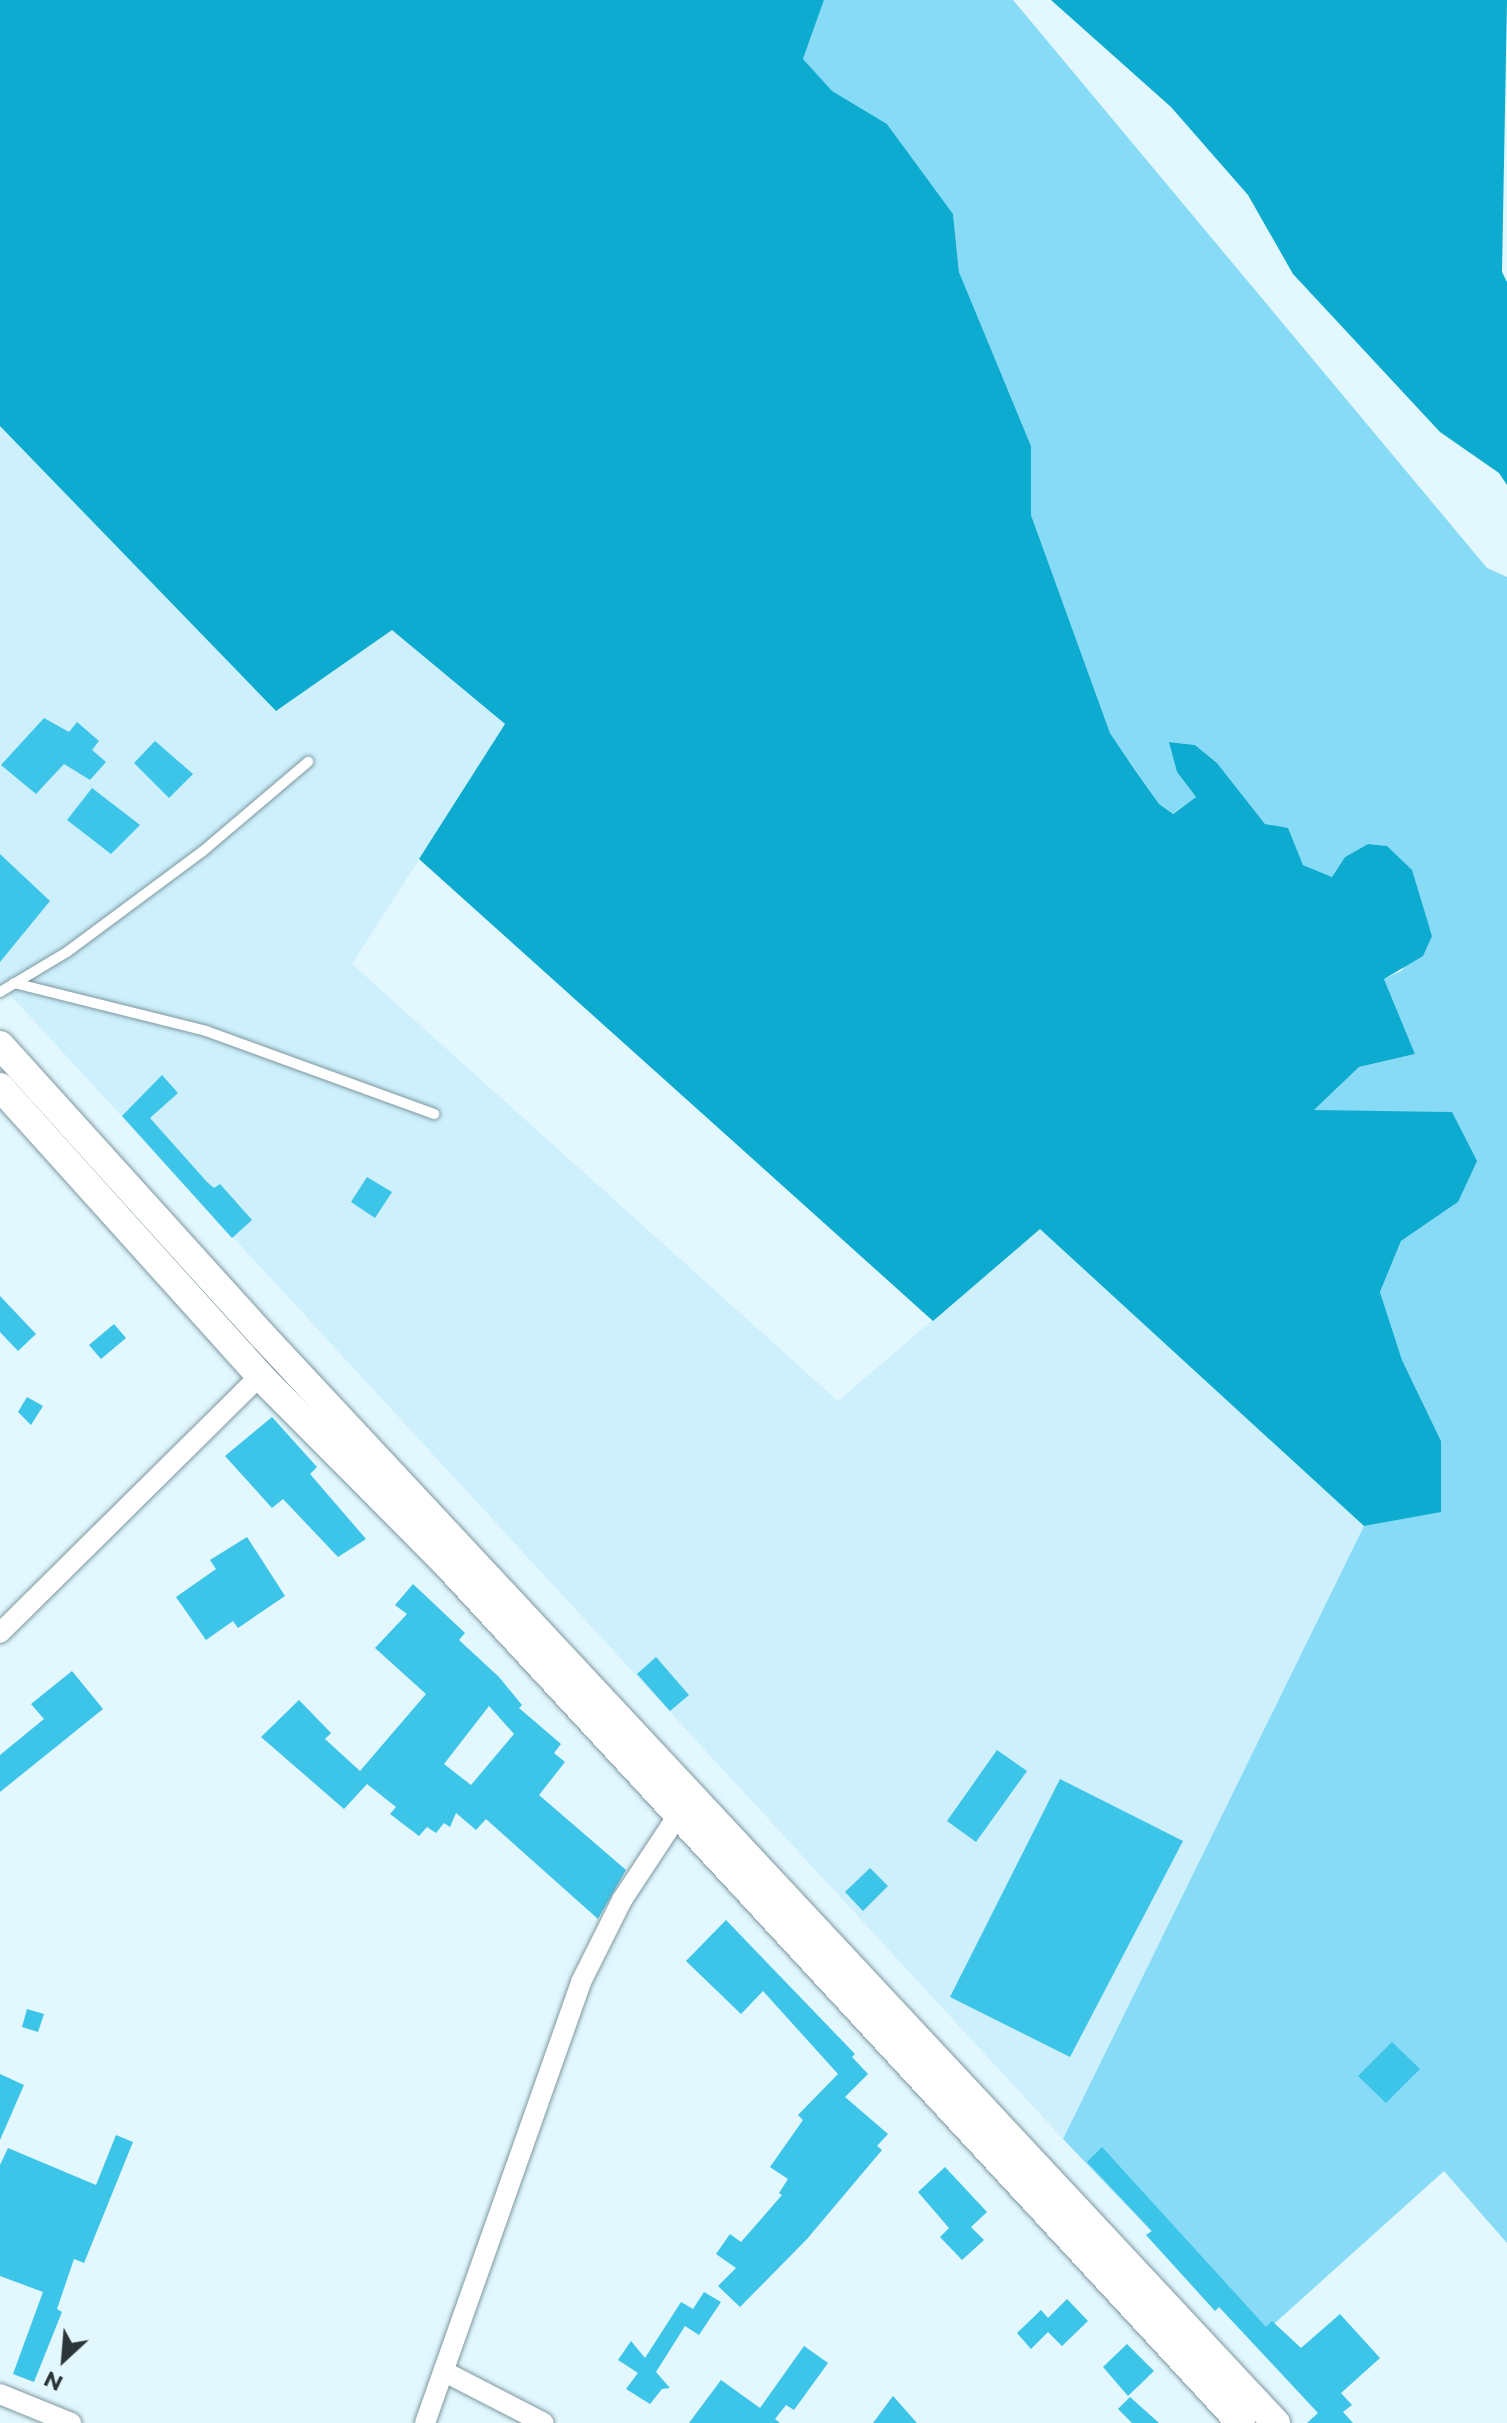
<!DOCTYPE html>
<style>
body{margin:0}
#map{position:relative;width:1507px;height:2423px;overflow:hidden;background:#e2f7fe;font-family:Montserrat,sans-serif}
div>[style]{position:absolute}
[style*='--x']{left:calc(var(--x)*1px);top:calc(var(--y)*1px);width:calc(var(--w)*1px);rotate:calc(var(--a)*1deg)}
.built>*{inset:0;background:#cdf0fc}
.green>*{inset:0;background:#87dbf6}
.water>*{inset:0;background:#0cabcf}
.building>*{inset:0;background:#3dc4e9}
.roads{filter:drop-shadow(0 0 2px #7e979f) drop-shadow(0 0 2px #7e979f)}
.lane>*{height:10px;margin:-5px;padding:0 5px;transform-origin:5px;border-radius:5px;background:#fff}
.street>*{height:20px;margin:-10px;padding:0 10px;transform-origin:10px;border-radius:10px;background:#fff}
.secondary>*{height:28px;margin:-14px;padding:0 14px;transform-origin:14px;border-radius:14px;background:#fff}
span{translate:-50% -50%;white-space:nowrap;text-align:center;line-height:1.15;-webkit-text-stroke:8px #e2f7fe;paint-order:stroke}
.north{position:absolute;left:24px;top:2319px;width:80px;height:80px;-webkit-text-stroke:6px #e2f7fe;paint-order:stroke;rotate:206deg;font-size:22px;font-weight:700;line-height:32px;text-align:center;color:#2c3639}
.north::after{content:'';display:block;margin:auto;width:28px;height:36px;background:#2c3639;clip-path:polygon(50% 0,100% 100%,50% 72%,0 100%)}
</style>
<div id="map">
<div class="built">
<i style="clip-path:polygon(0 426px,276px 710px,392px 630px,505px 725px,352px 964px,838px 1401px,1040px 1228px,1364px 1526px,1063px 2139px,0 984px)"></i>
</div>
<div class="green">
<i style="clip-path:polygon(824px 0,1013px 0,1487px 568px,1507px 577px,1507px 2243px,1444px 2171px,1256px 2340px,1063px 2139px,1364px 1526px,1441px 1511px,1441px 1441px,1402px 1360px,1380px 1292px,1401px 1241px,1458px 1202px,1452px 1112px,1313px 1111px,1359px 1067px,1415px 1054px,1384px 979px,1401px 971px,1432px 935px,1422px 907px,1387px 846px,1368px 844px,1345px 857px,1332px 877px,1303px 865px,1288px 829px,1265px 824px,1217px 763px,1195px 745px,1170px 742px,1177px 772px,1196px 797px,1172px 814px,1159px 804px,1110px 733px,1031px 515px,1031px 446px,959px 272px,953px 214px,887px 124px,831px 91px,803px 59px)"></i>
</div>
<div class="water">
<i style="clip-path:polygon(0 0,824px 0,803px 59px,832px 91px,887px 124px,953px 214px,959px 272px,1031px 446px,1031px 515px,1110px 733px,1135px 770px,1159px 804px,1173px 814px,1196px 797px,1177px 772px,1169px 742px,1195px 745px,1217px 763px,1265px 824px,1288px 828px,1303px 865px,1332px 877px,1345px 857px,1368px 844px,1387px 846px,1412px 870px,1432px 936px,1423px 956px,1384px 979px,1415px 1054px,1359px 1067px,1314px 1110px,1452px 1112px,1477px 1161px,1458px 1202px,1401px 1241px,1380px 1292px,1402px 1360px,1441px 1441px,1441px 1512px,1364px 1526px,1040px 1229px,933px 1321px,419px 859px,505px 724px,392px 630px,276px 711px,0 426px)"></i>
<i style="clip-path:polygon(1051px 0,1507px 0,1502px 272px,1507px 282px,1507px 485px,1499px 473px,1440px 432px,1293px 274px,1248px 195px,1171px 107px)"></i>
</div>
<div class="building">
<i style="clip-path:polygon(44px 718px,69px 732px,77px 722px,99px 741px,92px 750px,106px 762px,90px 780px,64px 764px,36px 794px,1px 765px)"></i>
<i style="clip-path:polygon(155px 741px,193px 774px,169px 798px,134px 763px)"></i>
<i style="clip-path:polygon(92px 788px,140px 825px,111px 854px,67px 820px)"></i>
<i style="clip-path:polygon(0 854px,50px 901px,0 962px)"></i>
<i style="clip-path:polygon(162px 1075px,178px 1093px,150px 1118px,207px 1182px,214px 1188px,220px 1184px,252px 1220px,232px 1238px,122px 1116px)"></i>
<i style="clip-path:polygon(367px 1177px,392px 1192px,375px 1218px,351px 1202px)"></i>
<i style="clip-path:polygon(0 1296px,36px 1334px,18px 1351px,0 1332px)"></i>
<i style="clip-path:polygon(114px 1324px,126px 1338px,101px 1359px,89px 1345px)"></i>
<i style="clip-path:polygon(27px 1397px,43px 1406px,31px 1425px,18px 1412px)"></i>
<i style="clip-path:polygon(272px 1417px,317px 1467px,310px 1474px,366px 1539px,338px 1557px,283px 1499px,272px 1508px,225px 1456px)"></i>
<i style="clip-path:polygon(247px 1537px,285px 1596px,238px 1628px,233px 1621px,206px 1640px,176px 1597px,216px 1569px,210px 1560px)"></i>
<i style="clip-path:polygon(evenodd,413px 1584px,465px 1633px,459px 1640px,499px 1677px,522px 1705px,519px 1708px,561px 1744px,554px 1753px,565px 1762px,539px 1795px,626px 1870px,598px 1919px,486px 1819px,476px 1830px,456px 1813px,450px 1827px,444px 1823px,436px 1833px,427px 1827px,419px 1836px,390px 1814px,396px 1807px,367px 1784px,344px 1809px,261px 1737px,299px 1700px,331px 1733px,325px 1739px,360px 1771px,426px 1694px,375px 1648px,407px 1614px,395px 1605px,413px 1584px,489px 1706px,514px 1734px,471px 1785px,444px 1764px,489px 1706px)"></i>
<i style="clip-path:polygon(656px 1657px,689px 1695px,670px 1711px,637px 1674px)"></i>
<i style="clip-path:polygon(72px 1671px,103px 1709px,0 1792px,0 1755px,44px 1719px,31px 1704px)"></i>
<i style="clip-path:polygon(997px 1750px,1027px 1771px,976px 1842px,947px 1821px)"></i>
<i style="clip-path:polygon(1060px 1779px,1183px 1841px,1070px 2057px,950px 1997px)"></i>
<i style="clip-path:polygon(870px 1868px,888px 1886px,863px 1911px,845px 1892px)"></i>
<i style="clip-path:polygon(726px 1920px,855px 2054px,852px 2057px,868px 2074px,845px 2097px,888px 2134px,877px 2146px,882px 2150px,807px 2239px,740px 2307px,718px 2286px,736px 2268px,716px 2254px,730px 2234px,741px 2242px,782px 2195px,779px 2193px,788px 2179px,770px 2167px,803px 2120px,798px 2115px,838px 2074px,763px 1991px,741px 2014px,686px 1961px)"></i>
<i style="clip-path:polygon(27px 2009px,44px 2014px,38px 2032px,22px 2027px)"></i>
<i style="clip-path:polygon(1392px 2042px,1420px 2069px,1386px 2103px,1358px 2076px)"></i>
<i style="clip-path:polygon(0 2074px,24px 2085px,0 2140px)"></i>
<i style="clip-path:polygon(116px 2135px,133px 2142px,84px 2263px,74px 2259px,57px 2309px,62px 2312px,34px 2382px,13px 2374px,43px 2292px,0 2276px,0 2165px,8px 2148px,96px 2185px)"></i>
<i style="clip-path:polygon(1102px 2147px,1266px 2327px,1272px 2321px,1301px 2348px,1340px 2314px,1380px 2358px,1341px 2393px,1352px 2405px,1343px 2412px,1353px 2423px,1307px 2423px,1318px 2413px,1219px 2307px,1215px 2311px,1146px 2235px,1152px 2231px,1087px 2162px)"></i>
<i style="clip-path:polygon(945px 2167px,987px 2212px,971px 2227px,984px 2240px,962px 2260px,940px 2237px,949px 2228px,918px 2192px)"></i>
<i style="clip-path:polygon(704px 2292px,721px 2302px,699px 2335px,685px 2326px,656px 2372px,670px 2388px,662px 2389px,650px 2404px,626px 2389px,638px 2373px,618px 2360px,631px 2341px,645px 2358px,681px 2302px,693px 2309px)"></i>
<i style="clip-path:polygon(1067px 2299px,1088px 2321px,1062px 2346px,1048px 2332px,1031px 2349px,1017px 2333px,1041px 2310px,1048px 2318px)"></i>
<i style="clip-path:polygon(1127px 2344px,1154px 2371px,1128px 2396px,1103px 2367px)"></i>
<i style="clip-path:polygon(804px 2346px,828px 2363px,794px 2410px,786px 2405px,775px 2419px,780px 2423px,689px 2423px,721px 2380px,760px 2408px)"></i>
<i style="clip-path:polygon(893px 2396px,917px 2423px,873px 2423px)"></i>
<i style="clip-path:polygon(1130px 2397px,1159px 2423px,1132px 2423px,1118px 2409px)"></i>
</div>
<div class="roads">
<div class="lane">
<i style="--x:14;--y:983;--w:198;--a:14"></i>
<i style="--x:206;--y:1031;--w:243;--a:20"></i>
<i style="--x:0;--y:992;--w:78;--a:-30.8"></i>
<i style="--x:67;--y:952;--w:169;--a:-36.6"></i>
<i style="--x:203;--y:851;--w:138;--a:-40.3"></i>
</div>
<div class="street">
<i style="--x:0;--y:1633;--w:366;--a:-44.7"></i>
<i style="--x:445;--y:2372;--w:111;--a:27.3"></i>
<i style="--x:0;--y:2394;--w:77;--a:22.2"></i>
<i style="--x:425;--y:2423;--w:468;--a:-70.5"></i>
<i style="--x:581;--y:1982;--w:92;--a:-63.4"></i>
<i style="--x:622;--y:1900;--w:116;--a:-56.6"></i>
</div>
<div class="secondary">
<i style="--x:0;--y:1045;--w:392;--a:47.9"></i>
<i style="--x:263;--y:1336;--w:1486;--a:47.02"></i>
<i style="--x:0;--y:1087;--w:389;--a:48"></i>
<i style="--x:260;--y:1376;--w:257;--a:45.2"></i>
<i style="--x:441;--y:1558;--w:1178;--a:47.24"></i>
</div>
</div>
<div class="north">N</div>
</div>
